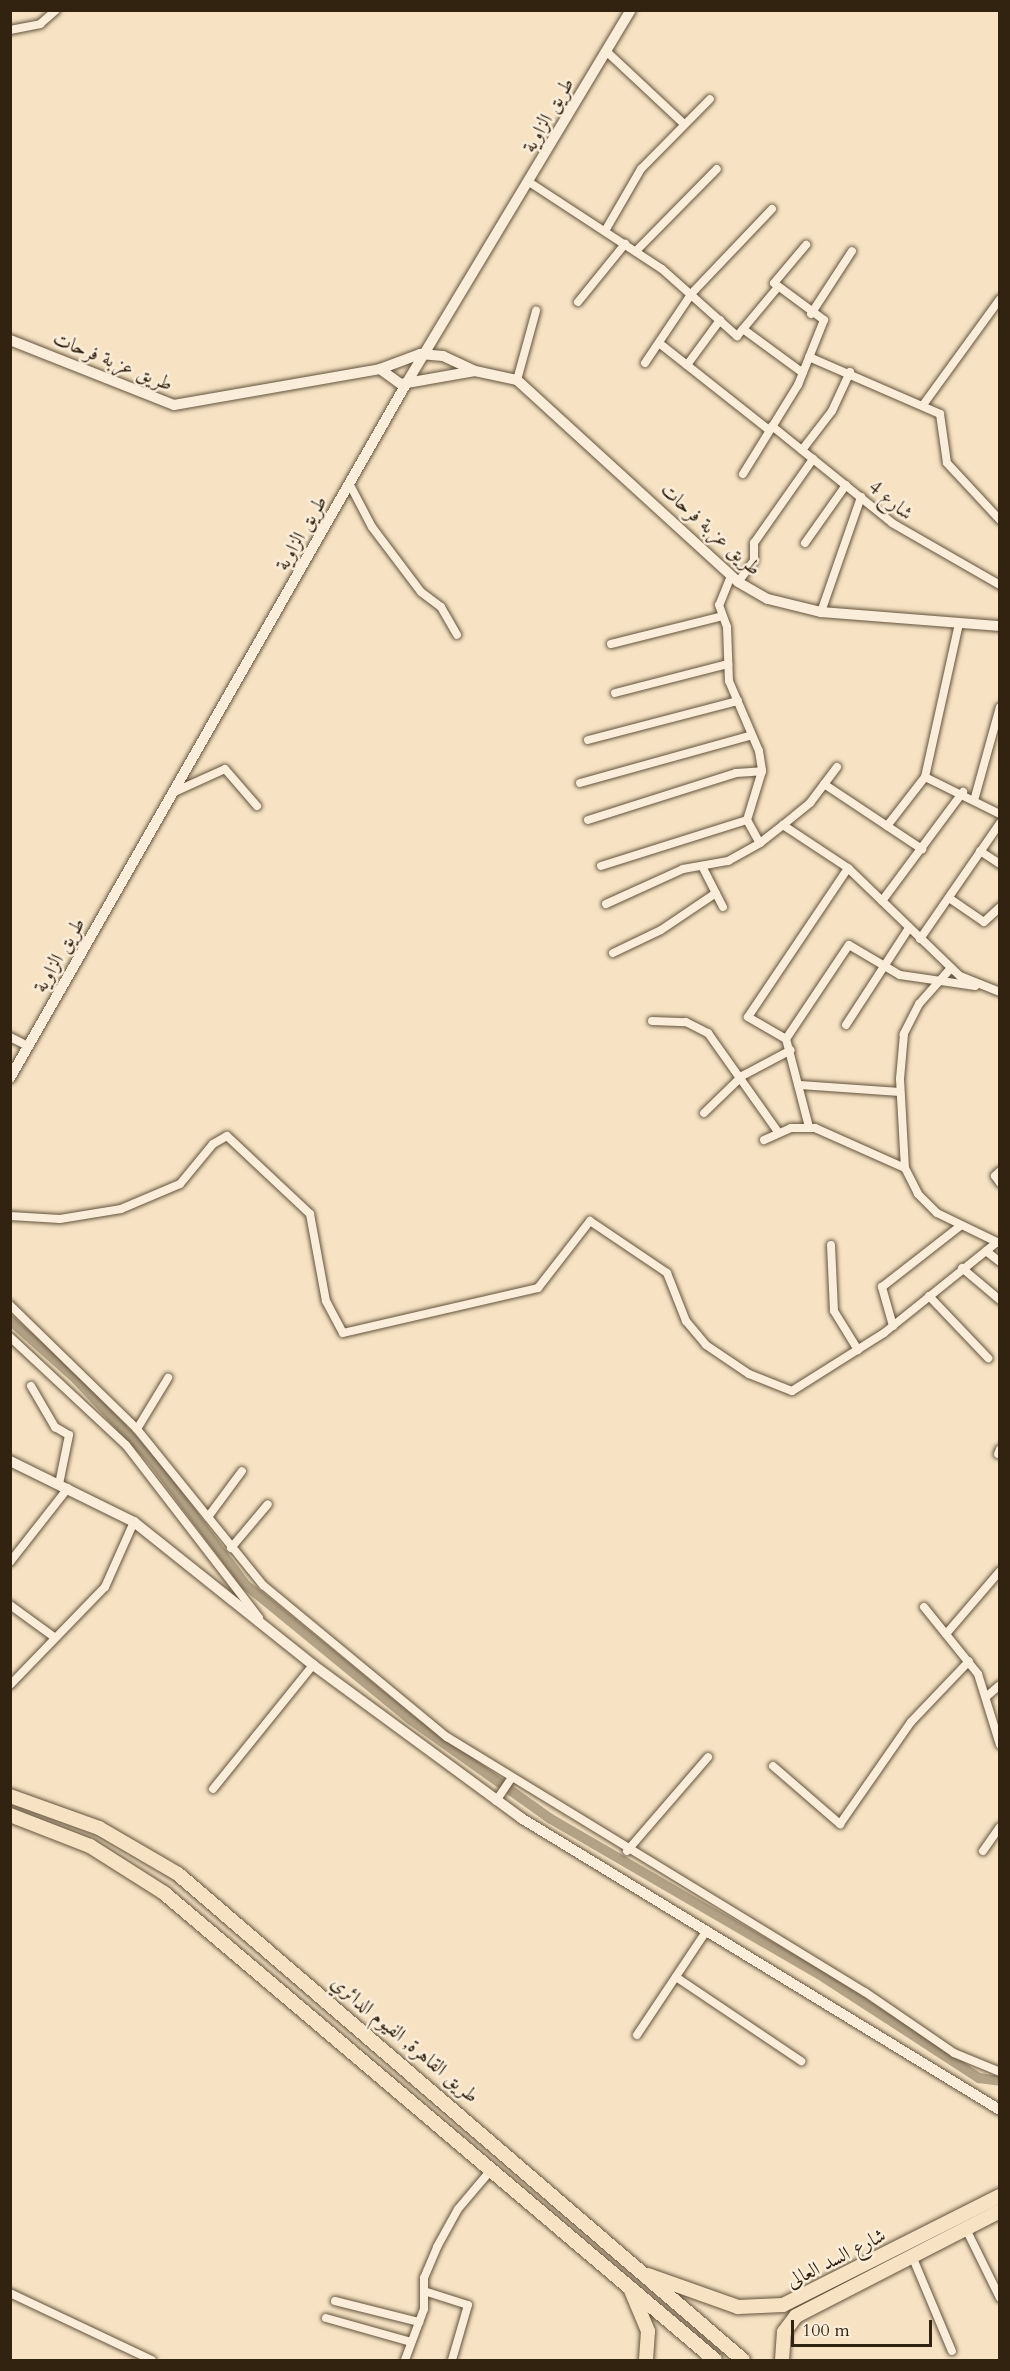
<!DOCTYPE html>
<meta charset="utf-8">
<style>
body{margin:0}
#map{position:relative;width:1010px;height:2371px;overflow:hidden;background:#f7e3c4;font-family:Cardo,Amiri,serif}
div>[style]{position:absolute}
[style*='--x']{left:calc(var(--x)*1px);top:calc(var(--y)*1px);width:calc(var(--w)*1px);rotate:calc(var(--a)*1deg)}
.canal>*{height:10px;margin:-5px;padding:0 5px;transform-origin:5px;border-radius:5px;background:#b4a287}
.roads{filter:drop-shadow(0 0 2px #63533d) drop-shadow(0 0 2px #63533d)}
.minor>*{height:8px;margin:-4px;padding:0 4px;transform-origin:4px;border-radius:4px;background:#faedd9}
.tertiary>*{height:10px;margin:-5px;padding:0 5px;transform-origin:5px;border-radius:5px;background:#faedd9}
.primary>*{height:14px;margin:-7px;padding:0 7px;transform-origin:7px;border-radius:7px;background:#f7e3c4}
.trunk>*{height:14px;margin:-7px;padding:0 7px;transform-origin:7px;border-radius:7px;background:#f7e3c4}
span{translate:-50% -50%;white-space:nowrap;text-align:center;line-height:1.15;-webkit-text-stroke:5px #faedd9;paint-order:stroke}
.street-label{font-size:20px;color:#322310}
.frame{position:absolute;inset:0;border:12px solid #322310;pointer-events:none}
.scale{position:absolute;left:791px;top:2320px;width:141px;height:27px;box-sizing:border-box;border:3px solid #322310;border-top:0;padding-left:8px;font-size:18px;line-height:21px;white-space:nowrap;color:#322310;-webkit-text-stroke:4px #faedd9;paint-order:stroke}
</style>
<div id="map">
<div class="canal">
<i style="--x:10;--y:1320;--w:89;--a:41.8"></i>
<i style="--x:76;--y:1379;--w:111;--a:46.8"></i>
<i style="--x:152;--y:1460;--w:156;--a:53.1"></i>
<i style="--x:246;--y:1585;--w:213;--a:39.3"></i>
<i style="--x:411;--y:1720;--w:171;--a:35.3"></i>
<i style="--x:551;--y:1819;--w:317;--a:30.1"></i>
<i style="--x:825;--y:1978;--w:184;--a:33"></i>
<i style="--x:979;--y:2078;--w:21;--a:8"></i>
</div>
<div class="roads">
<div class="minor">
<i style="--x:10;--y:30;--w:31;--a:-11"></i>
<i style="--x:40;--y:24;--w:21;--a:-41"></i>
<i style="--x:606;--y:51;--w:104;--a:43.1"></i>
<i style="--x:529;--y:182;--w:159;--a:33.2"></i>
<i style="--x:662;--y:269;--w:101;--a:41.8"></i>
<i style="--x:737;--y:336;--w:9;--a:-49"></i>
<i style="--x:743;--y:329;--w:74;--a:36.3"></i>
<i style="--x:605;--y:231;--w:72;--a:-59.9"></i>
<i style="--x:641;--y:169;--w:98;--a:-45.4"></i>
<i style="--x:636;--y:251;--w:115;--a:-45.4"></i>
<i style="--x:578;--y:302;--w:75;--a:-51"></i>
<i style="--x:811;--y:314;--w:75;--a:-56.9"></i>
<i style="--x:743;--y:329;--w:55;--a:-50.2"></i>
<i style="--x:659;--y:343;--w:140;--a:38.3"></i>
<i style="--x:809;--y:357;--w:143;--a:23.5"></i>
<i style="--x:940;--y:414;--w:49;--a:81.9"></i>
<i style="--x:947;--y:463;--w:78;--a:47.1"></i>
<i style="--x:645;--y:363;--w:84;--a:-56.1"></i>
<i style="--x:692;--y:293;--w:116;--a:-46.4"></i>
<i style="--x:687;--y:365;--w:56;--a:-53.7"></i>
<i style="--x:517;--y:380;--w:72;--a:-74.6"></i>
<i style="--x:923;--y:405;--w:131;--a:-54"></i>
<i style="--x:772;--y:426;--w:154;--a:38.9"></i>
<i style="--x:892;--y:523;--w:125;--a:29.9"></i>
<i style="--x:802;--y:450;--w:49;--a:-52.4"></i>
<i style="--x:832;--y:411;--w:43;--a:-65.2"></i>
<i style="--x:743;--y:474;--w:105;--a:-58.3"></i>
<i style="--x:798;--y:385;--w:70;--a:-68.2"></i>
<i style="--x:824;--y:320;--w:62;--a:-143.5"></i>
<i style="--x:774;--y:283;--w:50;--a:-49.9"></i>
<i style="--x:350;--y:485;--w:47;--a:62.4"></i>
<i style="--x:372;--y:527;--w:81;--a:53"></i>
<i style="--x:421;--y:592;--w:25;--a:37"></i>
<i style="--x:441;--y:607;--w:32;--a:60"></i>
<i style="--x:805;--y:543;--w:71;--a:-54.7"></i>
<i style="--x:731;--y:576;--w:31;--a:112"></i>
<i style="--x:719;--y:605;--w:23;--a:70"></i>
<i style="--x:727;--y:627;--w:54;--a:87.9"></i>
<i style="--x:729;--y:681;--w:76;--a:66.8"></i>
<i style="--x:759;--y:751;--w:20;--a:81"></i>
<i style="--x:762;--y:771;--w:51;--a:107"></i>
<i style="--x:747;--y:820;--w:26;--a:61"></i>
<i style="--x:760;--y:843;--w:29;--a:-38"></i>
<i style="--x:783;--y:825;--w:78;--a:33.5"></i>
<i style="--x:848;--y:868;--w:156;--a:44"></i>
<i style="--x:960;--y:976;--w:43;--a:21.8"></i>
<i style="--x:738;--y:582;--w:26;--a:-53"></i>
<i style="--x:754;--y:561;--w:18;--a:-90"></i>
<i style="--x:754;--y:543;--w:103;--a:-54.9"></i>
<i style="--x:821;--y:612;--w:122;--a:-70.8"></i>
<i style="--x:611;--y:644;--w:115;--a:-14"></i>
<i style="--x:615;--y:693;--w:117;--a:-14.4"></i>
<i style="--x:588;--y:740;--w:155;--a:-14.6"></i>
<i style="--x:925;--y:777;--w:84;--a:26.3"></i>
<i style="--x:580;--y:783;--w:176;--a:-15.5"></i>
<i style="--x:824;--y:784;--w:118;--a:33.6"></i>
<i style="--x:172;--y:793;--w:58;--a:-24.4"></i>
<i style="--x:225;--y:769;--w:49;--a:49.1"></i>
<i style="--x:975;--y:797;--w:93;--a:-74.5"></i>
<i style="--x:588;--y:820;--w:155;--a:-17.6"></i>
<i style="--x:736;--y:773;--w:26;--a:-4"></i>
<i style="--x:783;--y:825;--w:35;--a:-39"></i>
<i style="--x:810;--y:803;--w:45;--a:-53.1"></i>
<i style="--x:887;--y:826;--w:62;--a:-52.2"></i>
<i style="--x:925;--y:777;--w:157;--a:-77.5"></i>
<i style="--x:980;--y:851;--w:24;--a:33"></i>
<i style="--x:601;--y:866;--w:153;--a:-17.5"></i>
<i style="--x:702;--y:866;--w:46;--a:62.9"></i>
<i style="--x:949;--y:898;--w:42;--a:34.4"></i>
<i style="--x:984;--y:922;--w:22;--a:-43"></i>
<i style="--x:882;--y:901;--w:136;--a:-53.4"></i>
<i style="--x:606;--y:904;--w:85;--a:-24.4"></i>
<i style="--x:683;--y:869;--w:46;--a:-10.1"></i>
<i style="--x:728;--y:861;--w:37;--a:-29"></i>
<i style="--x:920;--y:939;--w:141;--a:-55.4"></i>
<i style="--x:613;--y:953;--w:53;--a:-25.6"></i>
<i style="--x:661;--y:930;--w:66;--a:-33.9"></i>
<i style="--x:951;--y:968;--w:48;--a:131.6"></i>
<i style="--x:919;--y:1004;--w:34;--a:117"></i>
<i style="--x:904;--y:1034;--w:45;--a:95.1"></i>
<i style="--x:900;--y:1079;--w:89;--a:86.8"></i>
<i style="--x:905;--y:1168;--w:29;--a:63"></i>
<i style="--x:918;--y:1194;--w:27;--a:45"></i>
<i style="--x:937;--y:1213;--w:69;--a:25.8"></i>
<i style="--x:652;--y:1021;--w:34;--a:2"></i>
<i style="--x:686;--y:1022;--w:25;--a:27"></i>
<i style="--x:708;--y:1033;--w:121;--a:54.7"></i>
<i style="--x:846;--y:1025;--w:116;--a:-57"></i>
<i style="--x:10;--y:1037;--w:20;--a:27"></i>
<i style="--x:786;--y:1039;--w:44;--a:-149.9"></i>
<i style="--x:748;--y:1017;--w:179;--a:-56.1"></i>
<i style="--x:800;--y:1085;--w:100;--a:4"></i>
<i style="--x:704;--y:1113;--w:53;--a:-44.2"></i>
<i style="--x:742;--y:1076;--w:55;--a:-28"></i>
<i style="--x:809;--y:1127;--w:91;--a:-104.6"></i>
<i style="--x:786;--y:1039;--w:113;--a:-56.2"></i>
<i style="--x:849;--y:945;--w:59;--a:30.5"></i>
<i style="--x:900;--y:975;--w:76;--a:8.3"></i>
<i style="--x:764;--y:1140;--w:30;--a:-24"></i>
<i style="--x:791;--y:1128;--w:24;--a:0"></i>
<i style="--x:815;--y:1128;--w:98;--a:24"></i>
<i style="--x:1000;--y:1171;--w:7;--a:135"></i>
<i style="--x:995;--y:1176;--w:9;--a:54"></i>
<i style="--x:10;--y:1216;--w:50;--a:3.4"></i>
<i style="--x:60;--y:1219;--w:62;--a:-9.3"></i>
<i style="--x:121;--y:1209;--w:64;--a:-23"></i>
<i style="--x:180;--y:1184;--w:52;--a:-50.5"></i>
<i style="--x:213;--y:1144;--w:16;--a:-30"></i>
<i style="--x:227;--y:1136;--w:114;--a:43.2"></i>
<i style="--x:310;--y:1214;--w:88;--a:79.6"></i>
<i style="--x:326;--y:1301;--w:36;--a:62"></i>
<i style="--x:343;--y:1333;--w:200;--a:-13"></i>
<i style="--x:538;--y:1288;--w:85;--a:-52.2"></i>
<i style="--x:590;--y:1221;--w:93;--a:34"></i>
<i style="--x:667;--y:1273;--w:52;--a:68.4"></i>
<i style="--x:686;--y:1321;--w:31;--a:50"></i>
<i style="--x:706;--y:1345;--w:52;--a:34"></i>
<i style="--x:749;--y:1374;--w:46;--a:21.6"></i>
<i style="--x:792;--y:1391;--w:109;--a:-32.2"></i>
<i style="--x:884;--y:1333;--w:145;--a:-38.8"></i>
<i style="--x:831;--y:1245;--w:66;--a:87.4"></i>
<i style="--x:834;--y:1311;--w:46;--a:58.4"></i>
<i style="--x:986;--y:1251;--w:18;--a:38"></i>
<i style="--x:962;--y:1268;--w:50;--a:40.1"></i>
<i style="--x:929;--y:1296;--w:86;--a:46.4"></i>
<i style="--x:10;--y:1305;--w:177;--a:44.3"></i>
<i style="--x:137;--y:1429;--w:201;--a:51.1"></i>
<i style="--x:263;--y:1585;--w:239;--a:39.6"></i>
<i style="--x:447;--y:1737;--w:490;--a:31.4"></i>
<i style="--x:865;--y:1992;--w:108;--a:34.4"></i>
<i style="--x:954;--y:2053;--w:50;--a:22.4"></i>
<i style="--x:893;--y:1326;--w:41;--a:-105.8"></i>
<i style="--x:882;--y:1287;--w:99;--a:-38"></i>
<i style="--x:10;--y:1337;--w:158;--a:43"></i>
<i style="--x:126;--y:1445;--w:218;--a:52.4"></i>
<i style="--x:31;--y:1386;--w:48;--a:59.7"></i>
<i style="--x:55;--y:1427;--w:16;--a:30"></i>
<i style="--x:69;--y:1435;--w:50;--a:101.5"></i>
<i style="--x:137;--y:1429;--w:60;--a:-58.7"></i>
<i style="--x:998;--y:1454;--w:5;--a:-68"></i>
<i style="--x:208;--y:1517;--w:57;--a:-53.5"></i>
<i style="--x:231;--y:1548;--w:57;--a:-49.9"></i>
<i style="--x:10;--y:1562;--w:94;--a:-51.9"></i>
<i style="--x:10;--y:1605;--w:54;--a:36"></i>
<i style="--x:924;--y:1607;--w:86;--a:51.1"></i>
<i style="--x:978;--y:1674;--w:74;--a:72.8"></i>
<i style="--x:946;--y:1634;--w:83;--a:-49.4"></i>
<i style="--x:10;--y:1685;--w:136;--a:-45.9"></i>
<i style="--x:105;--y:1587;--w:71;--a:-66"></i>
<i style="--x:986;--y:1697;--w:18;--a:-41"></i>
<i style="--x:773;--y:1766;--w:89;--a:40.9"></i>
<i style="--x:840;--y:1824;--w:124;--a:-55.2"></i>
<i style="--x:911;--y:1722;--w:84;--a:-46.4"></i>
<i style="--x:213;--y:1789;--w:159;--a:-51.1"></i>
<i style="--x:496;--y:1801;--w:27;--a:-56"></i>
<i style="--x:627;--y:1851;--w:124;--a:-49.2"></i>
<i style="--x:983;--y:1851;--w:29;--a:-55"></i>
<i style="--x:676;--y:1977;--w:151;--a:33.9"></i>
<i style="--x:637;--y:2035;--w:126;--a:-56.3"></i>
<i style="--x:966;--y:2229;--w:77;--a:63.8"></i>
<i style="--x:912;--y:2256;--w:103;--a:67.2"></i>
<i style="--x:424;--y:2291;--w:46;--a:17.7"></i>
<i style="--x:468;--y:2305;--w:57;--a:106.2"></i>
<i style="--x:10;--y:2293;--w:157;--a:25.3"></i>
<i style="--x:335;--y:2301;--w:87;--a:14"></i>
<i style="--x:326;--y:2318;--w:88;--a:15.8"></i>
<i style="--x:405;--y:2360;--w:54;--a:-69.6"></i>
<i style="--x:424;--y:2309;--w:31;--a:-90"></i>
<i style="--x:424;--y:2278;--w:34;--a:-67"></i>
<i style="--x:437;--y:2247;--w:43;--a:-61.1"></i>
<i style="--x:458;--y:2209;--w:51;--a:-49.8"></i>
</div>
<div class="tertiary">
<i style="--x:10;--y:340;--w:176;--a:21.6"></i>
<i style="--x:174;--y:405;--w:209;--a:-9.9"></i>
<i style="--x:380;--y:369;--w:43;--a:-20.6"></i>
<i style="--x:420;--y:354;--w:23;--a:5"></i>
<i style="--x:443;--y:356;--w:35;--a:25"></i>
<i style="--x:380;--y:369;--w:26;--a:36"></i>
<i style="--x:401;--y:384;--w:75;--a:-10"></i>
<i style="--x:475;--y:371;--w:43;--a:12.1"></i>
<i style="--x:517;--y:380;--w:299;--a:42.4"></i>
<i style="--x:738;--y:582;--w:34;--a:30"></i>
<i style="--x:768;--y:599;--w:55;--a:13.8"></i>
<i style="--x:821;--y:612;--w:180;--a:4.5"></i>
<i style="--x:10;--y:1078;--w:799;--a:-60.29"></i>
<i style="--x:406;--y:384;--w:436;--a:-59"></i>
<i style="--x:10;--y:1461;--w:138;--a:26.2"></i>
<i style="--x:134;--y:1522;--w:229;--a:38.6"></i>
<i style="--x:313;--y:1665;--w:258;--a:36.3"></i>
<i style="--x:521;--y:1818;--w:561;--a:31.37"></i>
</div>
<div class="primary">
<i style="--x:648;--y:2275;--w:96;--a:19.6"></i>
<i style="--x:738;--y:2307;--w:45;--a:-2.5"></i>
<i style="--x:783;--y:2305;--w:243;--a:-26.7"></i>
<i style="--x:630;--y:2288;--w:47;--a:67.3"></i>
<i style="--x:648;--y:2331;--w:29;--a:94"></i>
<i style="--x:782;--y:2360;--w:28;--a:-86"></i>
<i style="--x:784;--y:2332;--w:20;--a:-53"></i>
<i style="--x:796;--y:2316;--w:229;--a:-27.2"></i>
</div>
<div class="trunk">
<i style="--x:10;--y:1796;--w:95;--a:19.8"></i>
<i style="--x:99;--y:1828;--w:91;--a:30.2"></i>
<i style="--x:178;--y:1874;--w:745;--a:40.7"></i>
<i style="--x:10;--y:1815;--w:86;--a:21.2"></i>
<i style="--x:90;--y:1846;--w:88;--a:32.4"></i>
<i style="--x:164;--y:1893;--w:722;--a:40.28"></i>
</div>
</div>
<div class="street-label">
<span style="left:548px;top:115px;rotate:-60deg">طريق الزاوية</span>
<span style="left:113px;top:361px;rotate:22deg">طريق عزبة فرحات</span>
<span style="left:891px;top:500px;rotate:39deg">شارع 4</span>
<span style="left:711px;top:529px;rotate:42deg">طريق عزبة فرحات</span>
<span style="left:301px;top:533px;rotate:-60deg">طريق الزاوية</span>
<span style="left:59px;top:955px;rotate:-60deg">طريق الزاوية</span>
<span style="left:405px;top:2039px;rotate:40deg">طريق القاهرة, الفيوم الدائري</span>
<span style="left:836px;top:2258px;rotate:-27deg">شارع السد العالى</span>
</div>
<div class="frame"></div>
<div class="scale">100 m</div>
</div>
